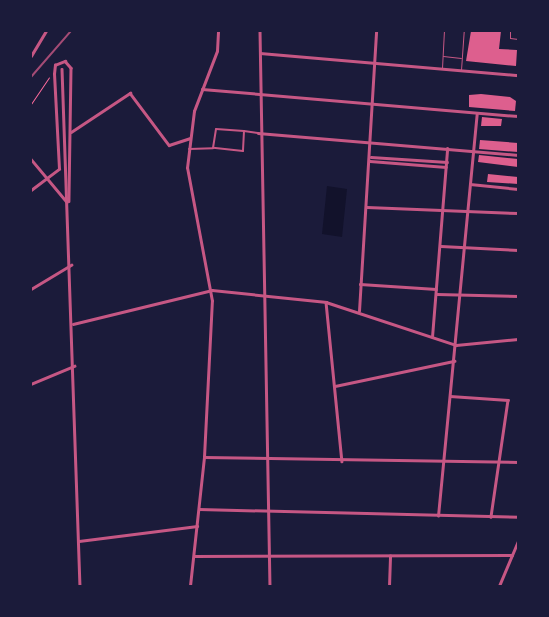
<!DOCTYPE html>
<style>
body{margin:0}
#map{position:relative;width:549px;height:617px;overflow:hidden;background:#1b1b3a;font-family:Karla,sans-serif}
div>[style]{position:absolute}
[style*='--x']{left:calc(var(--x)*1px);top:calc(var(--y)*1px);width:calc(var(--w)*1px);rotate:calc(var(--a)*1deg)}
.water>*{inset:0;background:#12122b}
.building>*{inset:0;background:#dd5f8e}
.path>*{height:1px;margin:-0.5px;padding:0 0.5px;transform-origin:0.5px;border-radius:0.5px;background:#ff6b9d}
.service>*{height:1px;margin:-0.5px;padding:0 0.5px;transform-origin:0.5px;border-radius:0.5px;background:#c65784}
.pedestrian>*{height:2px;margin:-1px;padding:0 1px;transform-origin:1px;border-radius:1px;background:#c65784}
.minor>*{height:2.5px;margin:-1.25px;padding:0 1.25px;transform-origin:1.25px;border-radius:1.25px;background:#c65784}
.rail>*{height:2px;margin:-1px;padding:0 1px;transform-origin:1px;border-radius:1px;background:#a44b75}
span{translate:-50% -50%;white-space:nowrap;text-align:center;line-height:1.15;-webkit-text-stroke:4.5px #1b1b3a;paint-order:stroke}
.frame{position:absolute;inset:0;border:32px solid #1b1b3a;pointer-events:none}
</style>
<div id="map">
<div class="water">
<i style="clip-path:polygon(327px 186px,347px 189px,342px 237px,322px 234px)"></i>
</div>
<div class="building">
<i style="clip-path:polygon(471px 31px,501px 31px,499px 49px,517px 50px,516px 66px,466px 61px)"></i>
<i style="clip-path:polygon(481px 94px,510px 97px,516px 101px,515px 111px,469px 107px,469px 95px)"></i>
<i style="clip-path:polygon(482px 117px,502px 119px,501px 126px,481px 126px)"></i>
<i style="clip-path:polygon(480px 140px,518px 143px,518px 152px,479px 149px)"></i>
<i style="clip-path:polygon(479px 155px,518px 159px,518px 167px,478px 162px)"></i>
<i style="clip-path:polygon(488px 174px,518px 177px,518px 184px,487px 182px)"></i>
</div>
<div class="path">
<i style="--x:31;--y:104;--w:32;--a:-56"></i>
</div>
<div class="service">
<i style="--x:510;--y:31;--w:7;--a:90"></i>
<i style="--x:510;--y:38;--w:8;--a:7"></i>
<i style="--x:443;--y:56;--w:18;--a:6"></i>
<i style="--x:442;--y:68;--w:37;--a:-87"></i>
<i style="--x:461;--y:70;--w:39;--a:-86"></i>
</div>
<div class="pedestrian">
<i style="--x:244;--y:131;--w:20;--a:93"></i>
<i style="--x:243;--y:151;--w:30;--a:-174"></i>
<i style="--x:213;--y:148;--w:19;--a:-81"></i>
<i style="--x:216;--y:129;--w:28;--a:4"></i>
<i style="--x:244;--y:131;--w:14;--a:8"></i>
<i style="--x:189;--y:149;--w:24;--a:-2"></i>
</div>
<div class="minor">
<i style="--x:260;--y:31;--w:555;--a:88.97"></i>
<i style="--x:260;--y:53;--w:259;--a:4.9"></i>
<i style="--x:31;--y:56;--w:29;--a:-59"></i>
<i style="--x:62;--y:69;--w:517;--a:88.01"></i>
<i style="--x:202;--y:89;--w:317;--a:4.9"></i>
<i style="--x:71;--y:132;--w:71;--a:-33.5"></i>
<i style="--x:130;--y:93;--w:65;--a:53.1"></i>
<i style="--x:169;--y:145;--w:22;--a:-18"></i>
<i style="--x:258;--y:133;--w:261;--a:4.8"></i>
<i style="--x:371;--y:157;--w:76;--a:3.8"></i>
<i style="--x:31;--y:159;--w:56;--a:50.1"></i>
<i style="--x:370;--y:161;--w:76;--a:4.5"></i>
<i style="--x:470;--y:184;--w:48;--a:5.9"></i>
<i style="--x:31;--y:190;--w:35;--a:-37"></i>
<i style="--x:59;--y:169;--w:95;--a:-93"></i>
<i style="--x:54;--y:74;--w:9;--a:-84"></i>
<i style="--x:55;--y:65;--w:11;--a:-22"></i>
<i style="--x:65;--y:61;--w:9;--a:49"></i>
<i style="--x:71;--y:68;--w:133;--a:90.9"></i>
<i style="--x:367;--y:207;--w:151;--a:2.3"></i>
<i style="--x:441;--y:246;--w:77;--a:3"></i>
<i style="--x:360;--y:284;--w:76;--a:3.8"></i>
<i style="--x:31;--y:289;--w:47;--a:-31"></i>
<i style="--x:437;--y:294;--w:81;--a:1.4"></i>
<i style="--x:326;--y:302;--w:160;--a:84.3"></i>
<i style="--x:359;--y:311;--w:281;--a:-86.5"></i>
<i style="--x:73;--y:324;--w:143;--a:-13.7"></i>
<i style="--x:212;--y:290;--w:115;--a:6"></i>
<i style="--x:326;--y:302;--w:137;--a:18.3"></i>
<i style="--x:456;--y:345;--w:62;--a:-5.5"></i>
<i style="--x:432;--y:337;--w:189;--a:-85.4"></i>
<i style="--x:31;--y:384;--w:47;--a:-22.7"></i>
<i style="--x:335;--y:386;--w:122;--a:-11.9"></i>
<i style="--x:450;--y:396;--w:58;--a:3.9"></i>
<i style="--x:508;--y:400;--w:118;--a:98.3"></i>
<i style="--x:204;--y:457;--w:314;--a:0.9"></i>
<i style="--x:199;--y:509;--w:319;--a:1.4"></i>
<i style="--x:438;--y:516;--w:404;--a:-84.5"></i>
<i style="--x:79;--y:541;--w:119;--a:-7.2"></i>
<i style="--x:194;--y:556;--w:318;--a:-0.2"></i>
<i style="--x:190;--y:586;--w:130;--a:-83.8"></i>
<i style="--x:204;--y:457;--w:156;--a:-87.1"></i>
<i style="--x:212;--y:301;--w:135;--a:-100.6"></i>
<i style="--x:187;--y:168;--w:57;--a:-83"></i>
<i style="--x:194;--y:111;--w:64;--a:-69"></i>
<i style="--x:217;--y:51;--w:20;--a:-87"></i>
<i style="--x:389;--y:586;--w:30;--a:-88"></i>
<i style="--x:499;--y:586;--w:49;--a:-67.1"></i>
</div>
<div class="rail">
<i style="--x:31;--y:77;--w:61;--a:-49"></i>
</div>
<div class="frame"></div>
</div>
